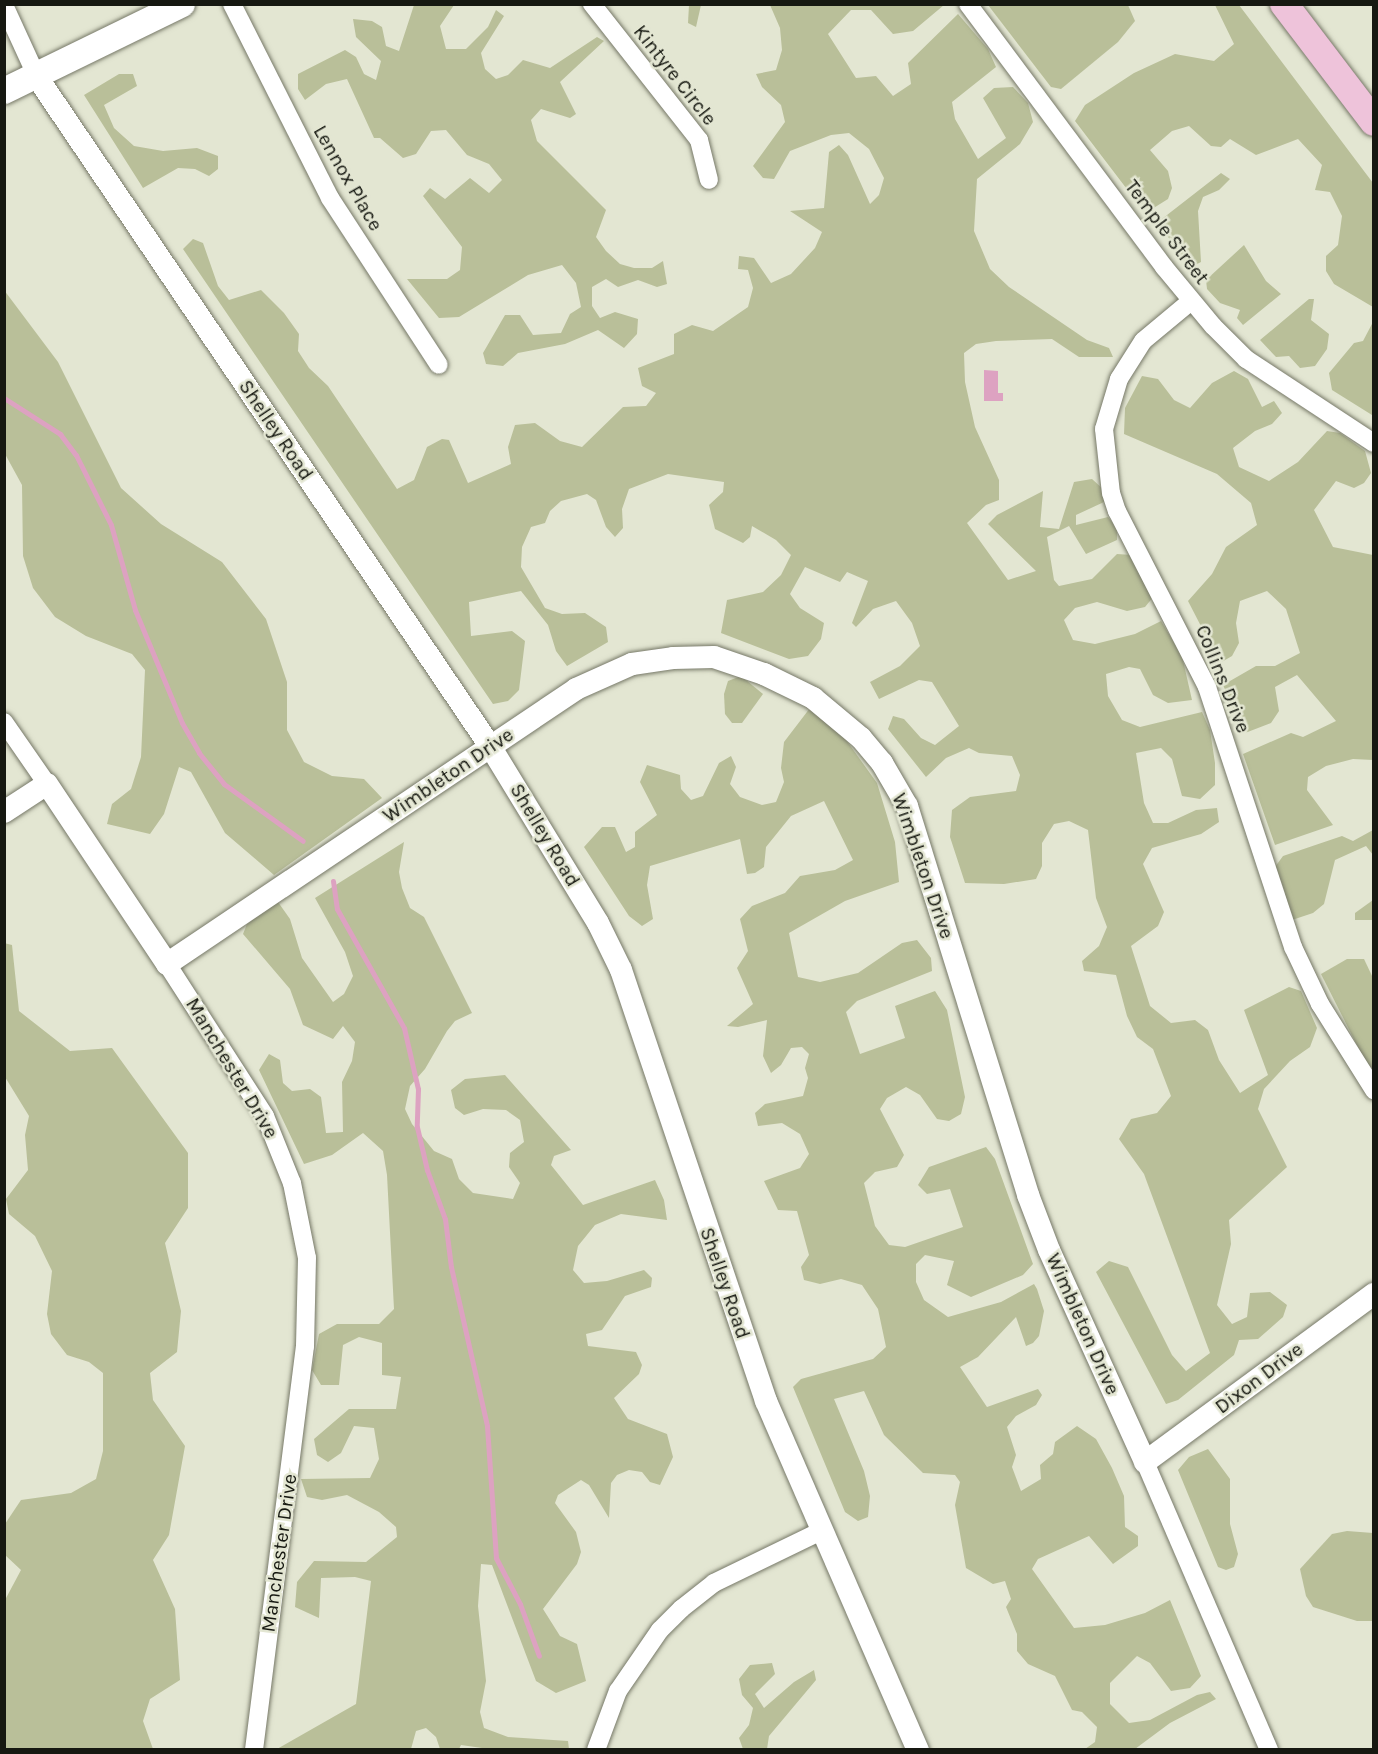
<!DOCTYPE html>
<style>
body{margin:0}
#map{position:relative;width:1378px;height:1754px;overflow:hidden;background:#e3e6d2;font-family:Karla,sans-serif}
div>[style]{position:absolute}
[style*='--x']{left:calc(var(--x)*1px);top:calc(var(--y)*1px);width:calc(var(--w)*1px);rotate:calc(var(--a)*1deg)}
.green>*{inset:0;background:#b9bf99}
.water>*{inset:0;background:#dda2c1}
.stream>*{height:5px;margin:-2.5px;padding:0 2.5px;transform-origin:2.5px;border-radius:2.5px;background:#dda2c1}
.roads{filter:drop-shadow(0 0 2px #767867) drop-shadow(0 0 2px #767867)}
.minor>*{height:18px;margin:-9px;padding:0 9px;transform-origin:9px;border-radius:9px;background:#fff}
.tertiary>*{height:22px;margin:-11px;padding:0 11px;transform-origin:11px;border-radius:11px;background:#fff}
.secondary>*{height:26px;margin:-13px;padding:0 13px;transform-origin:13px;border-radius:13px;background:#fff}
.primary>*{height:28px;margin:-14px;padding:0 14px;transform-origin:14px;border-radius:14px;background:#eec3da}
span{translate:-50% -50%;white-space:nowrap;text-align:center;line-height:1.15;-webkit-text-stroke:5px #e3e6d2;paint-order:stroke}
.street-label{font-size:20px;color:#161811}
.frame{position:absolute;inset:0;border:6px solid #161811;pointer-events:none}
</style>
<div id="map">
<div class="green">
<i style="clip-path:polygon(414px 5px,454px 5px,440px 26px,446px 49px,466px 49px,488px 27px,496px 10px,504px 16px,481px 53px,485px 69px,496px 79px,508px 75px,523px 60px,550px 68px,597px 37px,604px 41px,560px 82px,576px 114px,570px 118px,541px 109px,531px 120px,537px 141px,606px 210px,596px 237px,606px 251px,620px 264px,634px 268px,652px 268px,663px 261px,667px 284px,657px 287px,638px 280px,618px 287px,606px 279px,592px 287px,592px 306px,600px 318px,615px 312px,638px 319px,637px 334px,624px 348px,598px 330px,565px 344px,518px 353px,503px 366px,486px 364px,483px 353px,505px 315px,520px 315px,533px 335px,561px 333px,570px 314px,581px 307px,576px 283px,562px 265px,528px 275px,459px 317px,439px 318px,407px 279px,447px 279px,460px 270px,462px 247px,423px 196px,430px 188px,445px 199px,470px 178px,489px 193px,502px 180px,489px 164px,467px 155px,446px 130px,431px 131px,416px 154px,403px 158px,380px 138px,374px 138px,347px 79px,326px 84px,305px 100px,298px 89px,298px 74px,345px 50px,356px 57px,364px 74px,376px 80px,381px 61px,356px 37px,353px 19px,372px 21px,382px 27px,386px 46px,399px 51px)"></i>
<i style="clip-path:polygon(689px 5px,701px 5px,696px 27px,688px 23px)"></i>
<i style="clip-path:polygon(770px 5px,944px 5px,913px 31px,893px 34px,871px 10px,851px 10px,828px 34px,856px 78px,876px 76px,893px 96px,911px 84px,908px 63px,958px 14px,988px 49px,996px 67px,952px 102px,955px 119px,978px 159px,1006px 138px,983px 98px,994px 88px,1013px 87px,1028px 103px,1033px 122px,1020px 144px,977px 179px,974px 231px,990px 269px,1009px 287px,1087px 340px,1109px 348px,1113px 357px,1079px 357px,1052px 339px,996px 341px,976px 344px,964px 353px,965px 382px,975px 427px,999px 480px,999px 500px,986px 505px,967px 523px,1008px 580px,1036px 571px,988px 524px,997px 515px,1043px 491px,1040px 527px,1059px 529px,1074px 482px,1092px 479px,1103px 489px,1104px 502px,1076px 515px,1076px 525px,1108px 517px,1117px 528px,1117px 540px,1086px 554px,1069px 526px,1047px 537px,1054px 580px,1059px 586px,1092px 579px,1117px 554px,1132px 555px,1154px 596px,1145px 607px,1127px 611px,1097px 602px,1075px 608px,1064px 620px,1073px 640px,1095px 644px,1135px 634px,1161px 621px,1182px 656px,1192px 700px,1168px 703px,1153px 695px,1140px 669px,1129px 667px,1106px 674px,1108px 696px,1122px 720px,1140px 727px,1202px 712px,1210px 730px,1215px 763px,1215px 785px,1200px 799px,1182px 796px,1172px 759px,1161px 748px,1136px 753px,1144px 803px,1153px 823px,1168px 823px,1196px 810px,1217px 808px,1219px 822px,1201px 834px,1152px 848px,1143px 864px,1164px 912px,1158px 926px,1131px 946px,1150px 1006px,1171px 1023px,1195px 1020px,1208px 1030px,1219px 1060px,1240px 1093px,1268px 1075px,1244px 1010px,1289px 987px,1301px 991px,1317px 1028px,1310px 1047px,1290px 1061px,1264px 1089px,1258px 1109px,1287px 1167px,1229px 1220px,1231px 1244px,1217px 1305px,1232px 1324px,1247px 1317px,1250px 1293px,1270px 1292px,1287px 1305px,1283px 1317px,1258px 1339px,1239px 1340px,1234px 1355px,1178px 1400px,1166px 1404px,1096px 1272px,1109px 1261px,1128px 1267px,1172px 1355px,1186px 1371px,1210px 1353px,1144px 1174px,1119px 1139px,1131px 1119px,1157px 1113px,1171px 1096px,1153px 1049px,1137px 1037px,1127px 1016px,1116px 975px,1084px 971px,1082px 961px,1099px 946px,1107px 927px,1096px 898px,1088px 830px,1069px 821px,1054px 824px,1042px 843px,1042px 866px,1036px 879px,1004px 884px,965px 883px,950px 837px,952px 810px,970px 797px,1016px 791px,1020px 775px,1012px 756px,979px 753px,969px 748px,946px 758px,926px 777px,888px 729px,893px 716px,904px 719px,921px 738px,935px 745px,959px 726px,932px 682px,919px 680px,879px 699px,870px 682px,900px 666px,920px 646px,912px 623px,896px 601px,873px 609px,856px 627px,852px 623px,868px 581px,847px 572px,840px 582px,805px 567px,790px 594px,800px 608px,824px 623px,821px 639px,808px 656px,789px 659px,721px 633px,727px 600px,763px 592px,781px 575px,791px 555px,776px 540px,752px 526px,750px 537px,743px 543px,715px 529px,709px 505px,723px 492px,724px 482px,668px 474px,629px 489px,622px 509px,623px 528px,615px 537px,606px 527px,596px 500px,587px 494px,561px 501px,550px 511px,545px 523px,531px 527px,522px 547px,521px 567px,545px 608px,562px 614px,585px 613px,606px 627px,608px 642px,567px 666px,556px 651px,548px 625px,521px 591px,469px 602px,471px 636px,512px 631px,525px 641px,519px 690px,508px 701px,493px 704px,183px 249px,193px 239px,203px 243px,218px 286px,229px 300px,261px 290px,284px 313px,299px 334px,298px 351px,309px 368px,328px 386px,397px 489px,414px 480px,427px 447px,442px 439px,449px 440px,468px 483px,511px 464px,508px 447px,515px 425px,535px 423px,560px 441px,582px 447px,623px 407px,646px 406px,656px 393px,642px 386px,638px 368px,674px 354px,674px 334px,692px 325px,713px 331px,748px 307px,753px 288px,748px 270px,738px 269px,739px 256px,754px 258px,771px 283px,791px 274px,815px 248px,822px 232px,790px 211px,824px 208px,829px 152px,839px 145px,848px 155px,870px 204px,879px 195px,884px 178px,869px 149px,849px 133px,831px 135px,790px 151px,774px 179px,763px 178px,753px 166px,785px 122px,781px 105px,762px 87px,756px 74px,776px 70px,782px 50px,780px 28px)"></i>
<i style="clip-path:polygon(988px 5px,1128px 5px,1135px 21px,1118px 42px,1061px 89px,1051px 87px)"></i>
<i style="clip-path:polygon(1215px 5px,1239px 5px,1373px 183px,1373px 307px,1334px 284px,1326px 271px,1326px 256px,1338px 245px,1342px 216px,1330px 192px,1315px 190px,1322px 165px,1298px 139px,1256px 155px,1230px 139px,1221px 147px,1211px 146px,1189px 126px,1172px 131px,1150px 150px,1168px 171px,1172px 188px,1168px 199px,1152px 209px,1136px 201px,1075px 121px,1085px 105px,1134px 73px,1175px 54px,1214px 61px,1234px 44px)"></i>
<i style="clip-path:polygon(119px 74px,133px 74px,137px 86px,104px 105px,114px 128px,134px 146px,163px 151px,197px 148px,218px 156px,218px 169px,209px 176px,195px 169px,178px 168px,143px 188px,84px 95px)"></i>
<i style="clip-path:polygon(1221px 173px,1230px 179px,1219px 190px,1203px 197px,1198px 211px,1201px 262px,1189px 268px,1158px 222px)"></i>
<i style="clip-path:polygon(1244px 245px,1266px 281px,1281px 294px,1243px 325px,1237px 318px,1240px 310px,1220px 303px,1207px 289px,1206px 280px)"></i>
<i style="clip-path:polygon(4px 290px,58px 362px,121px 488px,161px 524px,222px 562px,266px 619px,287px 682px,287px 730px,304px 762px,332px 776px,364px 779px,382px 798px,274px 875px,225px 833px,191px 772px,179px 767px,164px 814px,150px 834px,107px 824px,112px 804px,131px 789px,141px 757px,145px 670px,132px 654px,86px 636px,55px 617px,33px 588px,23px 556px,22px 485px,5px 454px)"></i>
<i style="clip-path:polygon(1309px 299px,1314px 299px,1311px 320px,1329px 334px,1327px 349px,1315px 366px,1300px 368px,1289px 356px,1276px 357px,1260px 340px)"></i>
<i style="clip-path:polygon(1373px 322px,1374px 413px,1372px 415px,1332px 390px,1329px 373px,1354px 343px,1363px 341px)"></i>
<i style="clip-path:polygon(1234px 371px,1248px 379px,1262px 407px,1274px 401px,1282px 413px,1272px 424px,1255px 431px,1233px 448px,1239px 467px,1269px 481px,1298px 462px,1327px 431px,1340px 433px,1365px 451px,1371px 473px,1364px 483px,1354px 488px,1336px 481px,1314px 510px,1333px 547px,1373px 555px,1373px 760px,1353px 759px,1326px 766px,1308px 777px,1307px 790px,1333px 825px,1275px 845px,1243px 754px,1291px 733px,1303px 737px,1336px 721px,1297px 675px,1275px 687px,1279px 711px,1271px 723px,1245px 733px,1223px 685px,1256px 666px,1275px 666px,1300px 653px,1286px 609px,1267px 591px,1240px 601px,1236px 623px,1239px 643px,1232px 656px,1220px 663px,1188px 601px,1212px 574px,1226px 547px,1257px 525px,1251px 503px,1217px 474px,1124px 434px,1125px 408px,1142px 376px,1158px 379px,1174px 400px,1190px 408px,1212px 383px)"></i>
<i style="clip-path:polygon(741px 676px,763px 694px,742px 723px,732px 723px,725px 714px,724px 694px,728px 681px)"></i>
<i style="clip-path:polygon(810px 708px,844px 737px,877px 783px,895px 842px,899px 882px,845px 901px,789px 933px,798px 977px,820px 982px,858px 973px,902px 943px,917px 940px,931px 958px,932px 971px,857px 1001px,846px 1012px,860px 1054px,905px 1038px,895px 1006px,935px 991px,947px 1010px,965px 1097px,961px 1114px,949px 1121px,937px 1119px,920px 1095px,906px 1087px,887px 1098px,880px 1109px,904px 1155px,897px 1167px,875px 1172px,864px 1183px,875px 1226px,889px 1245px,905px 1247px,963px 1227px,950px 1189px,927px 1194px,918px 1185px,929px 1167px,986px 1147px,995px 1159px,1033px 1264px,1023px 1275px,971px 1297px,947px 1285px,954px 1261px,925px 1255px,916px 1264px,916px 1282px,924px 1300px,948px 1317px,1001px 1302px,1034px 1284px,1037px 1289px,1044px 1311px,1039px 1336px,1033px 1343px,1026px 1346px,1016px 1317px,978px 1357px,960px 1367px,987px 1407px,1038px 1389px,1042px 1395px,1036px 1405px,1016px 1416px,1007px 1427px,1016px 1455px,1012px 1467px,1021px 1491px,1041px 1479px,1040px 1465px,1053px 1454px,1055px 1442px,1077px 1426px,1096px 1439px,1112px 1468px,1124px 1496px,1125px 1527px,1138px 1536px,1138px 1546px,1113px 1564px,1089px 1536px,1038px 1559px,1032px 1569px,1074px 1628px,1105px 1625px,1145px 1613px,1170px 1600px,1201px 1676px,1190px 1688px,1171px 1691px,1150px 1663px,1137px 1656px,1110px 1683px,1110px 1704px,1129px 1723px,1150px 1720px,1197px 1695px,1210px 1692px,1216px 1699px,1170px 1723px,1135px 1749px,1085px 1749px,1095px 1742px,1097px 1727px,1082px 1712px,1072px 1710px,1055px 1676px,1028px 1664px,1017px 1651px,1017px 1634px,1006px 1607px,1011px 1599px,1005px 1581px,993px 1584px,966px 1568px,955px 1505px,960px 1482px,955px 1475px,923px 1473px,884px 1435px,864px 1391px,834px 1399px,864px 1471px,870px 1496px,868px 1517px,858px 1521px,845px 1512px,793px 1387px,801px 1379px,873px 1359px,886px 1347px,878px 1309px,862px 1285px,841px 1279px,820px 1284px,804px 1280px,801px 1267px,809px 1255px,797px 1211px,778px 1210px,764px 1181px,800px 1168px,809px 1154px,800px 1134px,782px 1123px,758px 1126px,755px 1113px,765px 1104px,803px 1096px,808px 1078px,805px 1068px,809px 1054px,802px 1047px,791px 1048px,781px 1065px,771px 1073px,763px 1056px,767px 1020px,738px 1027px,727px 1026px,753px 1004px,737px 968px,748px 951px,740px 919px,752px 906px,785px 893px,800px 876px,835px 870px,853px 860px,824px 801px,791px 816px,766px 847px,764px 867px,755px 873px,747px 874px,740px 839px,650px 866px,647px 885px,653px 919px,642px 926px,629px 916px,584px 847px,602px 827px,615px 827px,626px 852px,635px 847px,635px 832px,657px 815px,640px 782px,647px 765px,680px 775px,681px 789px,691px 800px,703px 796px,719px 763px,731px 756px,736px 767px,730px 784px,740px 797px,762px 805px,776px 802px,784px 782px,781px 768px,784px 742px)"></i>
<i style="clip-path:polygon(1373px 830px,1373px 855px,1366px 846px,1335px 860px,1324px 904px,1313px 913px,1292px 920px,1275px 867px,1283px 856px,1342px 836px,1353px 841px)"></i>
<i style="clip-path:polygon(404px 842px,399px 872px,402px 888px,410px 908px,424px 917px,472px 1013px,455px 1021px,447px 1031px,425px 1069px,410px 1086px,405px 1109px,412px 1124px,434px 1151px,452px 1159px,459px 1179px,473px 1193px,513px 1199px,520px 1183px,509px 1167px,510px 1153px,524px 1142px,520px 1120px,506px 1110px,483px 1109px,464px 1115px,455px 1108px,451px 1090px,465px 1079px,505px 1075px,571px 1150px,554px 1156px,551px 1165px,583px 1205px,655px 1180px,664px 1200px,667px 1220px,621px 1214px,595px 1225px,578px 1246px,573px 1270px,584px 1283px,607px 1281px,644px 1270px,652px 1278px,651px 1287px,625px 1296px,602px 1330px,586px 1334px,588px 1346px,636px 1352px,642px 1365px,639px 1374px,614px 1398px,628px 1419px,667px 1434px,673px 1457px,660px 1485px,650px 1482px,642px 1472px,629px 1470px,617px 1475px,611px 1483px,609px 1518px,589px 1485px,581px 1480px,558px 1495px,555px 1503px,576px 1532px,581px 1552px,577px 1564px,543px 1609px,560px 1636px,577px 1644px,586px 1681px,556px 1693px,536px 1681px,492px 1565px,481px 1564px,478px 1606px,486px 1681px,480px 1712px,484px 1728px,508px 1737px,568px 1741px,569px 1749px,489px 1749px,461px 1745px,459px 1749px,440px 1749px,436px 1737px,426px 1728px,416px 1731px,411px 1749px,277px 1749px,356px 1704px,371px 1581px,355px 1577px,321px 1578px,319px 1618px,295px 1607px,297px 1582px,314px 1561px,366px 1562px,397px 1537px,396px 1527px,379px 1512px,347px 1495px,322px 1500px,307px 1497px,301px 1479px,370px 1478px,379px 1459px,374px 1428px,354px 1426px,341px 1453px,328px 1462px,317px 1455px,314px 1439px,349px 1409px,396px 1409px,401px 1377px,382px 1375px,382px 1343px,359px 1337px,343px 1345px,339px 1385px,321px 1385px,312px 1370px,319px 1334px,337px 1324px,379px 1324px,394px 1309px,387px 1175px,383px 1151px,363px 1133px,332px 1155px,304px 1164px,259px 1070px,269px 1054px,280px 1060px,283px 1083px,292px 1091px,310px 1089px,321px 1097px,326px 1133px,343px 1132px,342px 1082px,352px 1061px,355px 1042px,343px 1026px,333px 1039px,303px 1025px,290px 989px,243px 934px,247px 924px,278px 902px,290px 919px,302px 958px,333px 1002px,344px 994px,353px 976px,345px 952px,315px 898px)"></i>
<i style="clip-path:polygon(1373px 900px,1373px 920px,1355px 920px,1355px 913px)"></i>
<i style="clip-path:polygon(4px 943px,12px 945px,19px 1011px,70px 1051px,112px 1048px,188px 1153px,188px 1208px,165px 1243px,181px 1311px,177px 1352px,150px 1373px,153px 1400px,185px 1446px,169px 1535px,153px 1560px,175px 1609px,180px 1680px,150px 1699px,143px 1721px,153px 1749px,5px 1749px,5px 1600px,21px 1570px,5px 1555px,5px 1524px,21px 1500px,71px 1493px,96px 1479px,103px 1451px,103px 1373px,89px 1362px,67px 1355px,51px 1334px,47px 1314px,52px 1271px,35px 1236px,9px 1214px,6px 1199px,28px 1170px,25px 1135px,29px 1116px,5px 1077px)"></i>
<i style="clip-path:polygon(1347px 959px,1364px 959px,1373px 978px,1373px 1069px,1366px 1063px,1321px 974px)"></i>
<i style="clip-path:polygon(1208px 1449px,1230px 1479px,1230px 1524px,1238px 1554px,1234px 1567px,1226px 1570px,1218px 1567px,1178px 1470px,1189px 1457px)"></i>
<i style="clip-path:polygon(1347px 1531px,1373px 1533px,1373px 1621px,1357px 1621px,1313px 1607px,1306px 1596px,1300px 1569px,1332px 1534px)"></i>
<i style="clip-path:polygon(772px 1663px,775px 1674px,755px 1694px,764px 1708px,794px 1682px,814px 1670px,816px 1680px,769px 1736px,767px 1749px,743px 1749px,739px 1738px,749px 1725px,753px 1708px,742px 1695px,739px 1679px,750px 1665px)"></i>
</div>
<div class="water">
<i style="clip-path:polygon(984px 370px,998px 371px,998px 393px,1003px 393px,1003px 401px,984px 401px)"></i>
</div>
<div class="stream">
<i style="--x:4;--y:398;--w:67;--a:32.7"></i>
<i style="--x:60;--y:434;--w:26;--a:53"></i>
<i style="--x:76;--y:455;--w:78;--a:63.4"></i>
<i style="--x:111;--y:525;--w:88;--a:74.2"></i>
<i style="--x:135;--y:610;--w:122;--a:67.4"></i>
<i style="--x:182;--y:723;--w:34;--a:60"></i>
<i style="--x:199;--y:753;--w:40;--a:51"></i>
<i style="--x:224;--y:784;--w:97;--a:35.8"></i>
<i style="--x:333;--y:881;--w:28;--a:82"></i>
<i style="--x:337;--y:909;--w:137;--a:60.6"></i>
<i style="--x:404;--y:1028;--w:63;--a:77.1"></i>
<i style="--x:418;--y:1089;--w:38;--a:92"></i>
<i style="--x:417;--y:1127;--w:44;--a:76.9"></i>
<i style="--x:427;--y:1170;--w:52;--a:69.8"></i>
<i style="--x:445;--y:1219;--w:48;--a:82.9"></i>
<i style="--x:451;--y:1267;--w:163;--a:77.2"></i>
<i style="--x:487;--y:1426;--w:132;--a:86.1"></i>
<i style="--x:496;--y:1558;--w:52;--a:62.4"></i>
<i style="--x:520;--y:1604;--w:55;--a:69.9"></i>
</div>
<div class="roads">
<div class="minor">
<i style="--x:232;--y:4;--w:217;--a:63.2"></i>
<i style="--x:330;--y:198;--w:199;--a:56.9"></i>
<i style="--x:592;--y:4;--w:173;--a:51.8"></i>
<i style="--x:699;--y:140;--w:41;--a:76"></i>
<i style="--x:968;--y:4;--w:328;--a:53.3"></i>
<i style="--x:1164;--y:267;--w:77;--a:50.3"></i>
<i style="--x:1213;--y:326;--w:47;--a:45"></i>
<i style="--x:1246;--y:359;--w:153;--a:33.3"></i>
<i style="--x:4;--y:5;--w:79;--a:65.4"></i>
<i style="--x:1191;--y:301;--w:62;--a:140.2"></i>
<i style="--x:1143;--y:341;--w:45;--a:122.3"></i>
<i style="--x:1119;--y:379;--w:52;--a:106.7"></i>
<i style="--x:1104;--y:429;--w:64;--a:83.8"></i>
<i style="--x:1111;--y:493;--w:19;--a:72"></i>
<i style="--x:1117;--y:511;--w:198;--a:62.9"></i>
<i style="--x:1207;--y:687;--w:274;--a:71.7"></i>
<i style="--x:1293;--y:947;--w:63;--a:64.7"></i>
<i style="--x:1320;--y:1004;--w:102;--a:57.9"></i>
<i style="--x:4;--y:722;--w:75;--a:55.3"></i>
<i style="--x:167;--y:964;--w:181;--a:57.2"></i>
<i style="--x:265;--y:1116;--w:72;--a:68.1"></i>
<i style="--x:292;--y:1183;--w:76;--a:78.7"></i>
<i style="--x:307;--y:1258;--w:88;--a:91.3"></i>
<i style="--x:305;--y:1346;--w:407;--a:97.2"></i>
<i style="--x:1145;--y:1462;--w:314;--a:66.7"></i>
<i style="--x:596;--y:1750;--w:63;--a:-69.6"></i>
<i style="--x:618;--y:1691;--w:74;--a:-55.5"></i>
<i style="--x:660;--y:1630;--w:30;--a:-45"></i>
<i style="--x:681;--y:1609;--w:42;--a:-38.2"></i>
<i style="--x:714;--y:1583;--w:119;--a:-25.9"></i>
</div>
<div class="tertiary">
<i style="--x:37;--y:77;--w:808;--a:55.9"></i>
<i style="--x:490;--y:746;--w:207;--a:58.6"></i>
<i style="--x:598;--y:923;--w:52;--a:63.9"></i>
<i style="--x:621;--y:970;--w:455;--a:71.4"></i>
<i style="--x:766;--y:1401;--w:381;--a:66.5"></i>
<i style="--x:4;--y:812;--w:51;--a:-33.1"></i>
<i style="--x:47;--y:784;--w:216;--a:56.3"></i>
<i style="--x:167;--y:964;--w:493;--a:-33.9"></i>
<i style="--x:576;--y:689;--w:61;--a:-24.1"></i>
<i style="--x:632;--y:664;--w:41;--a:-8.3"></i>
<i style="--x:673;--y:658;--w:41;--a:-1.4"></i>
<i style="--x:714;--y:657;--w:53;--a:18.8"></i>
<i style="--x:764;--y:674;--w:55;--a:26.1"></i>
<i style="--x:813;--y:698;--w:62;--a:39.8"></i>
<i style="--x:861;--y:738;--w:33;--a:50"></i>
<i style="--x:882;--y:763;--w:50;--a:59.8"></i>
<i style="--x:907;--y:806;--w:407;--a:72.7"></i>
<i style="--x:1028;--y:1195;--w:59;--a:69.1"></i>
<i style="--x:1049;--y:1250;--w:233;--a:65.6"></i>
<i style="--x:1145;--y:1462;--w:284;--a:-36.3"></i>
</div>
<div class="secondary">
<i style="--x:4;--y:91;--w:198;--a:-26"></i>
</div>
<div class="primary">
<i style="--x:1284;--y:4;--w:148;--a:52.7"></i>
</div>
</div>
<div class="street-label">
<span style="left:675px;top:75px;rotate:52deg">Kintyre Circle</span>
<span style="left:348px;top:178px;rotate:60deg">Lennox Place</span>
<span style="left:1167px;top:232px;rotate:53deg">Temple Street</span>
<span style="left:276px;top:430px;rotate:56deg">Shelley Road</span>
<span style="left:1223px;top:679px;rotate:68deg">Collins Drive</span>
<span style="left:448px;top:775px;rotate:-34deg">Wimbleton Drive</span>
<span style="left:545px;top:835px;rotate:59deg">Shelley Road</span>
<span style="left:923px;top:866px;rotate:71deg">Wimbleton Drive</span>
<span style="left:232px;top:1068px;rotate:59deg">Manchester Drive</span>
<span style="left:725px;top:1283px;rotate:71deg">Shelley Road</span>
<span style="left:1083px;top:1324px;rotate:66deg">Wimbleton Drive</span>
<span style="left:1259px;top:1378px;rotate:-37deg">Dixon Drive</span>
<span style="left:279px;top:1553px;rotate:-82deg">Manchester Drive</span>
</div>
<div class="frame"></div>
</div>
